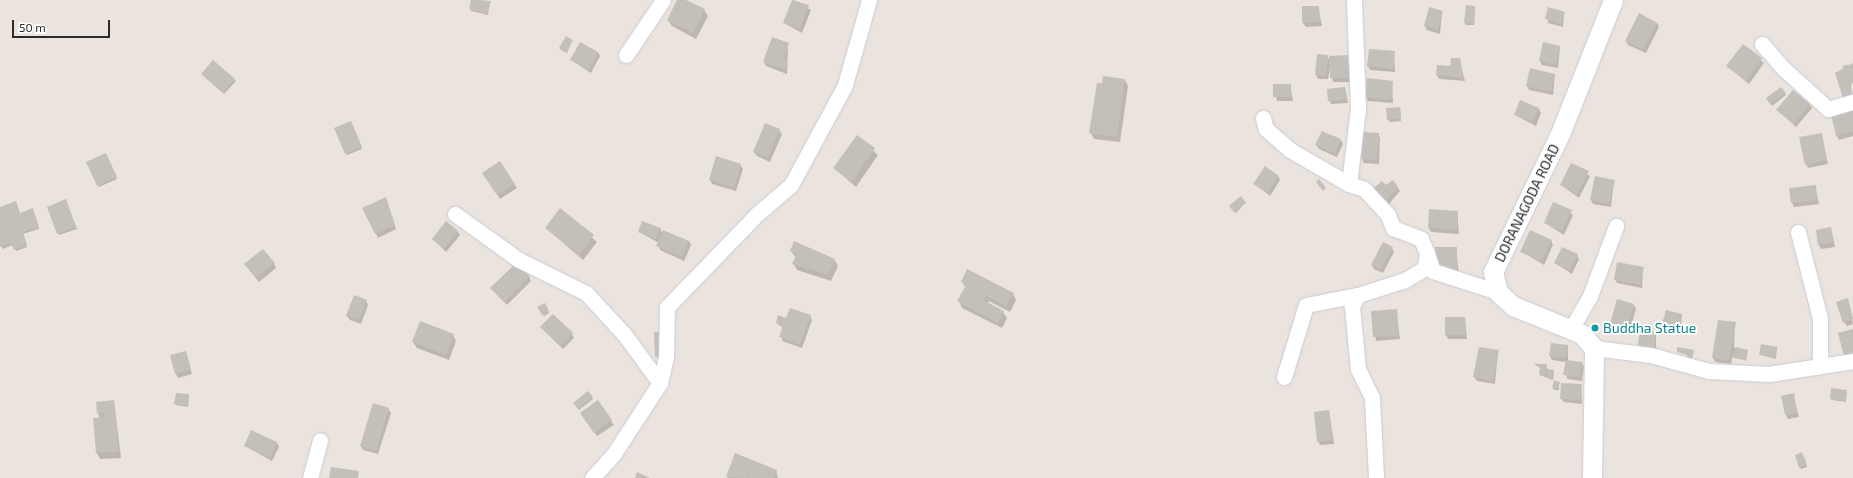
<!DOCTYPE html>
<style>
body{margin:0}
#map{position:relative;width:1853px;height:478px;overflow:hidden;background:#ebe3dd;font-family:"Exo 2",sans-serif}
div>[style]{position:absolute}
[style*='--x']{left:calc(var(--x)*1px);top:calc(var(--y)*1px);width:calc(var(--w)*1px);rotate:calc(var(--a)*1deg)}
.shadow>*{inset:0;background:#0003}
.building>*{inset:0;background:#c3bfb9}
.roads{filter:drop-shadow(0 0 1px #c9cdd6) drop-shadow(0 0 1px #c9cdd6)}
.minor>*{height:15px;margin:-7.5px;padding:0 7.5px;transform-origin:7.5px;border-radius:7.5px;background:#fff}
.tertiary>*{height:19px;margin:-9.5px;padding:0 9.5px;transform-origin:9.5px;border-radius:9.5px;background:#fff}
.dots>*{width:11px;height:11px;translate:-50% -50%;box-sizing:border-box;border:2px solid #fff;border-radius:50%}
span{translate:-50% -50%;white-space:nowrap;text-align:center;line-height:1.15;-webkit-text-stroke:3.5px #fff;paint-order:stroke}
.street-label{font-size:14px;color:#2a2a2a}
.culture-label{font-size:14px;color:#0d838f}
.left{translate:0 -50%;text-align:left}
.scale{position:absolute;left:12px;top:20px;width:98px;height:18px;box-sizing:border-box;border:2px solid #2a2a2a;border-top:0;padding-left:5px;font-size:12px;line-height:14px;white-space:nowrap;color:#2a2a2a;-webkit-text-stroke:3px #fff;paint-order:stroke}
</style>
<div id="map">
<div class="shadow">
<i style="clip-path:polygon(472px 0,490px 1px,488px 15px,471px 11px)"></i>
<i style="clip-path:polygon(678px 0,704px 10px,708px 16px,696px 39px,672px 26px,668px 20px)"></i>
<i style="clip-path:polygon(793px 0,811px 10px,802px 33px,784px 23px)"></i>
<i style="clip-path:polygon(1318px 7px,1322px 26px,1306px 27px,1303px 23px)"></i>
<i style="clip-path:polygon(1475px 7px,1474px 25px,1466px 25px,1465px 23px)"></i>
<i style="clip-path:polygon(1549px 9px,1564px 13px,1563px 27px,1548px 23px)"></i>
<i style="clip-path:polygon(1442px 12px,1440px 34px,1427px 30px,1425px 26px)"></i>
<i style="clip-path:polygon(1657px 23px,1659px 27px,1646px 53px,1628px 45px,1626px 41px)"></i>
<i style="clip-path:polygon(572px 41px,567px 53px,561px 50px,560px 48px)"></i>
<i style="clip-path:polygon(788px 44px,787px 74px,766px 66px,764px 62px)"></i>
<i style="clip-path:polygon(1743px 45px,1764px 63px,1749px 84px,1728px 66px)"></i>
<i style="clip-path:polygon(1560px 47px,1558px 68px,1542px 65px,1540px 61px)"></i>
<i style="clip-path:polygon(598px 52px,600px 56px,591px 73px,571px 60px)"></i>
<i style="clip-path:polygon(1394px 52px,1395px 72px,1370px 70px,1368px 66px)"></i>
<i style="clip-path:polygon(1327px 56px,1330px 61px,1348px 56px,1350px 82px,1333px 82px,1330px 67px,1328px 79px,1318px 79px,1316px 75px)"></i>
<i style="clip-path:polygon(1459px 59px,1465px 81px,1439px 79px,1437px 75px)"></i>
<i style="clip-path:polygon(213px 61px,236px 81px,224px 94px,203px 75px)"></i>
<i style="clip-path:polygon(1853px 64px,1851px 88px,1853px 100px,1843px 66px)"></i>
<i style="clip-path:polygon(1555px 75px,1553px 95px,1529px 90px,1527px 86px)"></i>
<i style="clip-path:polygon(1125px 80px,1128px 86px,1120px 142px,1094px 139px,1091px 133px)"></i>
<i style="clip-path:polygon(1392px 82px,1393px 103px,1368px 101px,1366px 97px)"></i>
<i style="clip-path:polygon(1274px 85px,1290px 85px,1293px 101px,1277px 101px)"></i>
<i style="clip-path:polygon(1345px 88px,1348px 103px,1331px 104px,1329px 100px)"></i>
<i style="clip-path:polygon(1781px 88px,1786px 95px,1772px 106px,1767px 98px)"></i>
<i style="clip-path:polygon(1809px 104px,1812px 108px,1796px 127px,1778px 110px)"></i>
<i style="clip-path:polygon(1400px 108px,1401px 121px,1389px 122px,1387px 109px)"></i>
<i style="clip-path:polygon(1539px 109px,1541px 113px,1536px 126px,1515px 115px)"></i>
<i style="clip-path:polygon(1853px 111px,1853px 136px,1839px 140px,1837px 136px)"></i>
<i style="clip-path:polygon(352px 124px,362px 149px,347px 155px,346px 153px)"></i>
<i style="clip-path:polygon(779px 130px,782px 134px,770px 162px,757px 156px,754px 152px)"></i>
<i style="clip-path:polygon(1322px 132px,1341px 140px,1343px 144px,1337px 157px,1319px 149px,1316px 145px)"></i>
<i style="clip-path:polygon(1363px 133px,1378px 134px,1380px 138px,1379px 164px,1364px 163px,1362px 159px)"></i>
<i style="clip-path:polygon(1821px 134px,1828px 164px,1808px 168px,1806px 164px)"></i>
<i style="clip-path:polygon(857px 136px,878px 155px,856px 187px,834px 168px)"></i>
<i style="clip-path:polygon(105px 154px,117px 179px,99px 187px,87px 163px)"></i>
<i style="clip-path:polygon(1571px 164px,1590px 176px,1579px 198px,1561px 185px)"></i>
<i style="clip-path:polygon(740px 165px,743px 169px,736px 191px,712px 184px,710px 180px)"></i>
<i style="clip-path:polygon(1278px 176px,1280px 180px,1270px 196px,1255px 184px)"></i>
<i style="clip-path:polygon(486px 177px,514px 184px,517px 188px,500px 199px)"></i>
<i style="clip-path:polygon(1614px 181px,1611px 207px,1593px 204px,1591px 200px)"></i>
<i style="clip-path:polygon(1815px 186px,1819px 204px,1794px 207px,1792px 203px)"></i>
<i style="clip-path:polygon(1397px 187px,1400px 191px,1388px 205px,1375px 188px)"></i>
<i style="clip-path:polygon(385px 198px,396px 229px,378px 238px,364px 209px)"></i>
<i style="clip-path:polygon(66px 202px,77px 229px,59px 235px,48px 207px)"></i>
<i style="clip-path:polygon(1245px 203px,1236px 213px,1231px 208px)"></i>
<i style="clip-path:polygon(1554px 203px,1573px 215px,1564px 235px,1545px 223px)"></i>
<i style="clip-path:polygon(560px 210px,597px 242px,583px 260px,546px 228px)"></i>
<i style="clip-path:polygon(33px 211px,39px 229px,23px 234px,27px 247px,16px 251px,13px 245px,2px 249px,0 221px)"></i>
<i style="clip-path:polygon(1457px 212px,1459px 234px,1431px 232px,1429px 228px)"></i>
<i style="clip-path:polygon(1831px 228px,1835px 247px,1821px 249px,1819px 245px)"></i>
<i style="clip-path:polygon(660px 229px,663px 234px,689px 241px,691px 245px,684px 261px,660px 250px,659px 243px,639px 232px)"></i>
<i style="clip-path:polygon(457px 231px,460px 235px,446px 252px,433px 239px)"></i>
<i style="clip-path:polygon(1551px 241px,1553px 245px,1544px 265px,1521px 251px)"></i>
<i style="clip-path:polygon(1392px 248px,1394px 252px,1383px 273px,1374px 269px,1372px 265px)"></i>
<i style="clip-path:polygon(1456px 248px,1459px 275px,1439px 275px)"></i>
<i style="clip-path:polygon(791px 251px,834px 259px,838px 266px,831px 281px,797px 270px,794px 264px,796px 258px)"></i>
<i style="clip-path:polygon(1577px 255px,1579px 259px,1572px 274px,1555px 263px)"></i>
<i style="clip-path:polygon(274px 264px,276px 268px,259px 282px,248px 268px)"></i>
<i style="clip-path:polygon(1643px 268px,1642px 288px,1617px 283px,1615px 279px)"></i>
<i style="clip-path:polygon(529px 277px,531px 281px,507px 305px,492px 289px)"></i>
<i style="clip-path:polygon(962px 282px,1013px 294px,1016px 300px,1010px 312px,989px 301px,988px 304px,1003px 312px,1007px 318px,1002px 328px,962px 308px,959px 301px,966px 288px)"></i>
<i style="clip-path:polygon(1848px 299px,1853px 324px,1847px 326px,1844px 322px)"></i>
<i style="clip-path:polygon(366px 301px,368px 305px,361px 324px,350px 320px,347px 316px)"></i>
<i style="clip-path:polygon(544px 304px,549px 313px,544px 316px,539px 307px)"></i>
<i style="clip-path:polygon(1634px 305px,1636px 309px,1629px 333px,1613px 328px,1611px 324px)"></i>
<i style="clip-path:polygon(1396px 310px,1400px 339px,1376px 341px,1372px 312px)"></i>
<i style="clip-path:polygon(1682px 315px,1680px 332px,1666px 328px,1663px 324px)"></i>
<i style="clip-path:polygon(810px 316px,812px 320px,802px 348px,782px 341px,783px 328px,777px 323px)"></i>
<i style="clip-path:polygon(1465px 318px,1467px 339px,1448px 339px,1446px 335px)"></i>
<i style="clip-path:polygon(1735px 323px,1734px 348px,1747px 350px,1746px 361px,1733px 355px,1731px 364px,1715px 362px,1713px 358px)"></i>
<i style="clip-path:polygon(542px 327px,572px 334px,574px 338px,563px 349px)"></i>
<i style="clip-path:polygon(1656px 333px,1656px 351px,1641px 349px,1639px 345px)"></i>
<i style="clip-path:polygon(453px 335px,456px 341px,449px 360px,417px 348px,413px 342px)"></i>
<i style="clip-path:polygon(1568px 346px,1568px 361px,1582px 363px,1584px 367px,1582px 381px,1567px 379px,1566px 362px,1552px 360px,1550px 356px)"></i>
<i style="clip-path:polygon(1777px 347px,1776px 359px,1761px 355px)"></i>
<i style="clip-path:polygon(1498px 351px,1495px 384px,1477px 381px,1474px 377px)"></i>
<i style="clip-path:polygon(1694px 351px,1691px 362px,1688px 355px,1678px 352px)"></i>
<i style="clip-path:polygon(186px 352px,192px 374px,178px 378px,176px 374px)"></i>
<i style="clip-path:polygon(1546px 365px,1547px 370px,1554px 373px,1553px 380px,1540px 375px)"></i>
<i style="clip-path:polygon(1559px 382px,1559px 390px,1554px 390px,1553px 388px)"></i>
<i style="clip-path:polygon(1581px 385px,1582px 404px,1564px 402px,1561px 398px)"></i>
<i style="clip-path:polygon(1846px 391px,1846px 402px,1832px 400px,1831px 399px)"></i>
<i style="clip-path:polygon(588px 392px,593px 399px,579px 410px,574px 403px)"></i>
<i style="clip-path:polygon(1793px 394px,1799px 417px,1788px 419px,1786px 415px)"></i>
<i style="clip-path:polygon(189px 395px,188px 407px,176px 405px,175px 404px)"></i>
<i style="clip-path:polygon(114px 401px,121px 458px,100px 459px,97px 453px,100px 419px,98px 413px)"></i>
<i style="clip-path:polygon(598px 402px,614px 425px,597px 436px,584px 417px)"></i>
<i style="clip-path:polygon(388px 409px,391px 413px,378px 454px,363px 450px,361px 446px)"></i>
<i style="clip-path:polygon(1329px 411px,1334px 444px,1320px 445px,1318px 441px)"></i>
<i style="clip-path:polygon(277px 443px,279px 447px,272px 461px,245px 446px)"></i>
<i style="clip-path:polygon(735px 454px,776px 470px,778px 478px,728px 478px)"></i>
<i style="clip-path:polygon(1803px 455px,1807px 467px,1801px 469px,1800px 467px)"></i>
</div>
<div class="building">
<i style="clip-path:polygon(471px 0,491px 1px,487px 14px,469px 9px)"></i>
<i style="clip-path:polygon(677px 0,686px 0,705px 9px,693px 33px,667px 20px)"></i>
<i style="clip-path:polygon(792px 0,809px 5px,800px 29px,783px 23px)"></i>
<i style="clip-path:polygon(1466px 5px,1475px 6px,1474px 24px,1464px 23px)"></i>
<i style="clip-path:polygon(1302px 6px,1319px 6px,1320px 22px,1302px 23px)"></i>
<i style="clip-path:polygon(1429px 7px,1443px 11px,1438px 30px,1424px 26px)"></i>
<i style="clip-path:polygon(1548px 7px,1565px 12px,1561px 24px,1545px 19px)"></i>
<i style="clip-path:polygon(1639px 13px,1657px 23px,1643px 50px,1625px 41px)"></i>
<i style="clip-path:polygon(566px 36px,573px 40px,566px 52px,559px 48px)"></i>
<i style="clip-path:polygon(772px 37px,789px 43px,783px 60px,788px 61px,785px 70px,763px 62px)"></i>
<i style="clip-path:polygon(580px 42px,598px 52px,589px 70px,570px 60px)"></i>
<i style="clip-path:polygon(1543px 42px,1560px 46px,1556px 65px,1539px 61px)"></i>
<i style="clip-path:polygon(1743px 44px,1762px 58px,1746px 81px,1726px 66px)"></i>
<i style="clip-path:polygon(1369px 49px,1395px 51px,1393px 69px,1367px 66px)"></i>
<i style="clip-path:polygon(1317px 54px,1328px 55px,1326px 76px,1315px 75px)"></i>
<i style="clip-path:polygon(1348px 55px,1348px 78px,1330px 78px,1329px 56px)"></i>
<i style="clip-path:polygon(1451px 58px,1460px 58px,1463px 78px,1436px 75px,1437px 65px,1450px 66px)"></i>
<i style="clip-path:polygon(213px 60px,235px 79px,223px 93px,201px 74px)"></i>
<i style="clip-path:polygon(1853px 63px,1853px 83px,1850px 84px,1853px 95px,1843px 98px,1835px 73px)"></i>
<i style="clip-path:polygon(1530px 68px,1555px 74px,1551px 92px,1526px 86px)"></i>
<i style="clip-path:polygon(1103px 76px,1125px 79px,1117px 137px,1089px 133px,1097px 83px,1102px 83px)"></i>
<i style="clip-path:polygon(1367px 78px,1393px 81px,1391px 100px,1365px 97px)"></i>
<i style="clip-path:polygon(1273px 84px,1291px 84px,1291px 97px,1273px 97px)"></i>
<i style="clip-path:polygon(1345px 87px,1346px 100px,1328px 101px,1327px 89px)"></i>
<i style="clip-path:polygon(1781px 87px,1786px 93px,1770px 104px,1766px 98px)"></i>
<i style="clip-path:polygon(1793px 90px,1810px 104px,1794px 124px,1776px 110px)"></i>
<i style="clip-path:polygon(1520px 100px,1539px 108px,1533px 122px,1514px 115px)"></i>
<i style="clip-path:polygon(1400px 107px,1401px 119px,1387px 120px,1386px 108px)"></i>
<i style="clip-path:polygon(1853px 110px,1853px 132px,1836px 136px,1831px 115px)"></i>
<i style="clip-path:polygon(351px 121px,362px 147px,345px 154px,334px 128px)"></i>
<i style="clip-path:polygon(765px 123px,780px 129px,768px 158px,753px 152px)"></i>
<i style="clip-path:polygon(1322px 131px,1341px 139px,1335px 154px,1315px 145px)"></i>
<i style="clip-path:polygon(1362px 132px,1379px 133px,1377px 160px,1361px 159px)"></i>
<i style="clip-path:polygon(1822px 133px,1827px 160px,1805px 165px,1799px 137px)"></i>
<i style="clip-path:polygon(857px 135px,875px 148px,852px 182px,833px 168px)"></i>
<i style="clip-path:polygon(106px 153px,117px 177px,97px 186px,86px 162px)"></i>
<i style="clip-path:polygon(716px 156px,741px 164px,734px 188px,709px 180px)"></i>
<i style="clip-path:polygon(500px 161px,515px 184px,497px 195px,482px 173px)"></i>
<i style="clip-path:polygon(1571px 163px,1589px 171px,1577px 194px,1560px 185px)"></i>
<i style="clip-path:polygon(1265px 166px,1279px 176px,1267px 193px,1253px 184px)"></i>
<i style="clip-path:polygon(1595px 176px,1615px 180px,1609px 204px,1590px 200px)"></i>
<i style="clip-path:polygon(1319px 179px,1326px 188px,1323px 191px,1316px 182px)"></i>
<i style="clip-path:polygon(1393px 180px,1398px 187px,1386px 202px,1374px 188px,1382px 181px,1386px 185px)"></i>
<i style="clip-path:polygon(1816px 185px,1817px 200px,1791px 203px,1789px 188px)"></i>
<i style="clip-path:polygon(1241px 196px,1246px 203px,1234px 212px,1229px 206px)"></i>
<i style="clip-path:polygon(386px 197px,395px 225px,375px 234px,362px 208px)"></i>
<i style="clip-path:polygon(66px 199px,76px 227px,57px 234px,47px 207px)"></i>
<i style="clip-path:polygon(16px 201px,20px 213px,33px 208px,39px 227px,23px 232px,27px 245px,14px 250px,11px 243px,0 247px,0 207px)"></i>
<i style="clip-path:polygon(1553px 202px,1572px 210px,1562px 231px,1544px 223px)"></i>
<i style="clip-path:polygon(560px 208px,594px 235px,579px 255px,545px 228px)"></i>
<i style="clip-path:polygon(1429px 209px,1458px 211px,1457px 230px,1428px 228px)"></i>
<i style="clip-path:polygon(446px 221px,458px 231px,444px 249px,432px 239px)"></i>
<i style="clip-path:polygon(642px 221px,661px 228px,656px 239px,638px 232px)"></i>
<i style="clip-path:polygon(1831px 227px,1833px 243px,1818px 245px,1816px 230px)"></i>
<i style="clip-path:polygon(663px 230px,689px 241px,682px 257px,656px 246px)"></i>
<i style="clip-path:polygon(1530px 230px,1552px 240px,1541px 261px,1520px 252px)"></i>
<i style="clip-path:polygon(794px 241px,835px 259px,828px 275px,792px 264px,797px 254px,790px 251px)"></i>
<i style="clip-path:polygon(1383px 242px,1393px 247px,1381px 270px,1371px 265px)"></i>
<i style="clip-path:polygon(1435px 247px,1457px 247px,1457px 271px,1435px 271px)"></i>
<i style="clip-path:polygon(1562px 247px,1578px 254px,1570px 271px,1554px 263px)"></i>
<i style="clip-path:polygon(263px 249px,275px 263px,256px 278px,244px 264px)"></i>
<i style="clip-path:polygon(1617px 262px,1644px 267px,1640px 285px,1614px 280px)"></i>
<i style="clip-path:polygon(516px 263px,530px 276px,504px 302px,490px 288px)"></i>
<i style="clip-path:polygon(967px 269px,1014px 293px,1006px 306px,986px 296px,983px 300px,1004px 311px,998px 323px,957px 301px,966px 285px,961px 282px)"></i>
<i style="clip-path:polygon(354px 295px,367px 300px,359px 320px,346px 316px)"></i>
<i style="clip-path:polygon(1848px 298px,1853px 319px,1843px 323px,1836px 302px)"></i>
<i style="clip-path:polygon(1617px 299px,1634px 304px,1627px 329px,1610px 324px)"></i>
<i style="clip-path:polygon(545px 303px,549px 311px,542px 315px,537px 307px)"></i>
<i style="clip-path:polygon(790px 308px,811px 315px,800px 345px,779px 337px,783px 326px,776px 323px,778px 315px,786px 318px)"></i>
<i style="clip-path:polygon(1397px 309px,1399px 336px,1373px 337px,1371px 311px)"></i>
<i style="clip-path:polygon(1666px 310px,1682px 314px,1678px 328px,1662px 324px)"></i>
<i style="clip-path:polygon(553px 314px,573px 333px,560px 346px,540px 327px)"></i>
<i style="clip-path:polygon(1445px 317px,1465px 317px,1466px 335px,1445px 335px)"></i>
<i style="clip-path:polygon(1718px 320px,1736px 322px,1729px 361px,1712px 358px)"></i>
<i style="clip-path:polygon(420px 321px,454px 334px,446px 355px,412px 342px)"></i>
<i style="clip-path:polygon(1640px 329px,1656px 332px,1654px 348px,1638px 345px)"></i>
<i style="clip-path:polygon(1853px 329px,1853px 353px,1844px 356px,1838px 333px)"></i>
<i style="clip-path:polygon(654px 332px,664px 332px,666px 356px,655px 357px)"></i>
<i style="clip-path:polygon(1551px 343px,1568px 345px,1566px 358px,1549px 356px)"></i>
<i style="clip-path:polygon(1761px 344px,1777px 347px,1775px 357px,1759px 355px)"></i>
<i style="clip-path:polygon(1479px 347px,1499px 350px,1493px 381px,1473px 377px)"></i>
<i style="clip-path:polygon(1677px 347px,1694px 350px,1691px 361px,1686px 360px,1688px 354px,1677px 352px)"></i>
<i style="clip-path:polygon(1735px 347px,1748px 350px,1746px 360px,1733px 358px)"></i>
<i style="clip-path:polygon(186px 351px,191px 370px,175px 374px,170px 355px)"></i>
<i style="clip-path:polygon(1566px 360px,1582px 362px,1580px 377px,1563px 375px)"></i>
<i style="clip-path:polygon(1534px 364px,1547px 364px,1545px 376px,1539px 375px,1540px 368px)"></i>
<i style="clip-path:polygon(1547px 369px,1554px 370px,1552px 378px,1546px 377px)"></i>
<i style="clip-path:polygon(1554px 380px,1560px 382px,1558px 389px,1552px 388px)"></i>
<i style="clip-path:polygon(1561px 383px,1582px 384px,1580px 400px,1560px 399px)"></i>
<i style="clip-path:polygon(1831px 388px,1847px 390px,1846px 401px,1830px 399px)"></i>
<i style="clip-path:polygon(588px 391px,593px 397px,578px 409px,573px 403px)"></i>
<i style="clip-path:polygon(176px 393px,189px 394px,188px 406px,174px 404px)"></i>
<i style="clip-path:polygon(1794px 393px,1797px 413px,1785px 415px,1781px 396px)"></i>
<i style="clip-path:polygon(114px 400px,119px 452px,96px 453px,93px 418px,105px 417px,104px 413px,97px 414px,96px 402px)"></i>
<i style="clip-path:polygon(598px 400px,612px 420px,594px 433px,580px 413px)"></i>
<i style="clip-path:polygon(373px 403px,389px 408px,376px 451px,360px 446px)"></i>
<i style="clip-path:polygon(1329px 410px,1332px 440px,1317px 442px,1314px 412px)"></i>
<i style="clip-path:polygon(251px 430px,277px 442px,270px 458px,244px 446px)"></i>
<i style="clip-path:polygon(1802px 452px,1807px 465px,1799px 468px,1795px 455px)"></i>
<i style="clip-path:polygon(735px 453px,777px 470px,774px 478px,747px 478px,750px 465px,746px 478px,726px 477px)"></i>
<i style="clip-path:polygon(331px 467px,359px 471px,358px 478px,329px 478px)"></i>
<i style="clip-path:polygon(637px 472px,650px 478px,635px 478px)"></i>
</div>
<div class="roads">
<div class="minor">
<i style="--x:1762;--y:44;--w:32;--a:49"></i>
<i style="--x:1783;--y:68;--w:61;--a:42.3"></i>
<i style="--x:1828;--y:109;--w:26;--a:-16"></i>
<i style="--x:626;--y:55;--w:66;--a:-56.1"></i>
<i style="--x:1263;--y:118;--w:11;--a:75"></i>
<i style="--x:1266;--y:129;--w:32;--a:41"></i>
<i style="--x:1290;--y:150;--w:68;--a:30"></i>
<i style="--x:1349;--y:184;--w:16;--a:18"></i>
<i style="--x:1364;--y:189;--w:35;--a:47"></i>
<i style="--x:1388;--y:215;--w:14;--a:69"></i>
<i style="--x:1393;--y:228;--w:30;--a:21"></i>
<i style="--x:1421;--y:239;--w:15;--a:67"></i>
<i style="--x:1427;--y:253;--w:15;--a:98"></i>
<i style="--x:1425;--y:268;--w:23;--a:149"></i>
<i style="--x:1405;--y:280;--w:49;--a:162.3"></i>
<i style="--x:1358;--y:295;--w:13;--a:119"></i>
<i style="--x:1352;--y:306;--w:63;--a:84.6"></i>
<i style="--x:1358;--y:369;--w:32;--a:64"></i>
<i style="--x:1372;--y:398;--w:80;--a:87.1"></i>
<i style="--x:1349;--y:184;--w:76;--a:-83.2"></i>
<i style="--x:1358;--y:109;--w:109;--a:-92.1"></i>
<i style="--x:455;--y:214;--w:79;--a:35.7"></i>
<i style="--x:519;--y:260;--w:75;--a:26.2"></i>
<i style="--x:586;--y:293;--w:56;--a:47.2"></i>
<i style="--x:624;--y:334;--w:61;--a:53.7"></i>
<i style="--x:1798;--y:232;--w:89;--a:75.7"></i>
<i style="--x:1820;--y:318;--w:48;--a:90"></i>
<i style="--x:1427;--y:253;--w:19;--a:72"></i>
<i style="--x:1433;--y:271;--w:68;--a:17.9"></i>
<i style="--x:1571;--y:329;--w:38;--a:-60"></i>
<i style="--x:1590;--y:296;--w:75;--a:-69.6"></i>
<i style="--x:1594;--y:348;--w:57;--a:7"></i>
<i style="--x:1651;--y:355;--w:60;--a:15.4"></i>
<i style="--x:1709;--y:371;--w:60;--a:2.9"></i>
<i style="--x:1769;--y:374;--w:85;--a:-8.8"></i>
<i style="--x:1284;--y:377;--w:75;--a:-73"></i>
<i style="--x:1306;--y:305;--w:53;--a:-10.9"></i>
<i style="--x:310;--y:478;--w:39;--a:-75"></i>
<i style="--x:592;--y:478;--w:31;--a:-48"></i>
<i style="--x:613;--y:455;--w:86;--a:-56.9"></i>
<i style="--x:660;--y:383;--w:28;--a:-77"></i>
<i style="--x:666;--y:356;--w:49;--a:-88.8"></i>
<i style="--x:667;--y:307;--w:129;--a:-45.9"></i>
<i style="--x:757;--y:214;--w:45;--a:-40.5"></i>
<i style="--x:791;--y:185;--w:114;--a:-61.6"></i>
<i style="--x:845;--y:85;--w:88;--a:-74.2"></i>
</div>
<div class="tertiary">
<i style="--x:1592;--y:478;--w:130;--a:-89.1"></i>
<i style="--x:1594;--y:348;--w:18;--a:-131"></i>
<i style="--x:1582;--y:334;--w:74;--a:-157.9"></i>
<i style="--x:1513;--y:306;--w:21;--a:-137"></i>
<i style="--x:1498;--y:292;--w:21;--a:-104"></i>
<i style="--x:1493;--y:272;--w:153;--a:-64.1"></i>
<i style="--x:1560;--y:134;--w:144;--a:-68.4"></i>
</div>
</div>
<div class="dots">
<i style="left:1595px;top:328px;background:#0f9aa8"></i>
</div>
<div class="street-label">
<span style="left:1527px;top:203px;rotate:-64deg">DORANAGODA ROAD</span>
</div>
<div class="culture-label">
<span class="left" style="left:1603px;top:328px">Buddha Statue</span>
</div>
<div class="scale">50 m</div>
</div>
